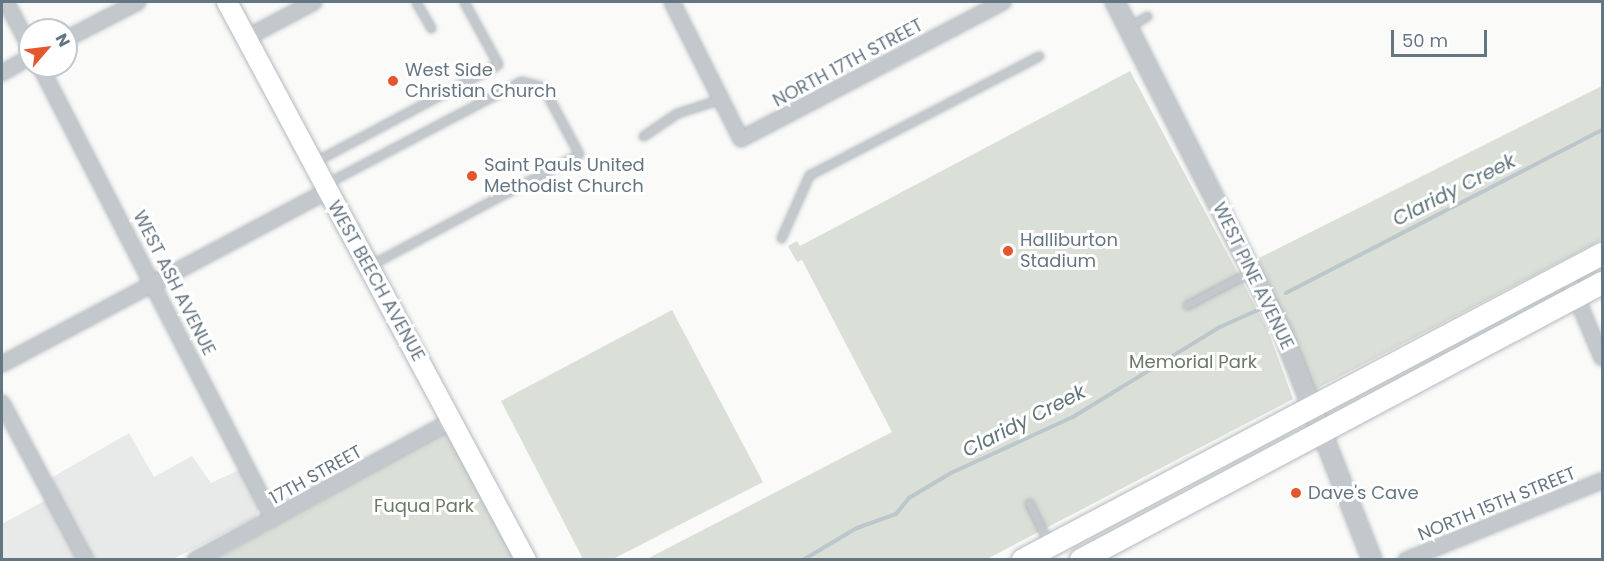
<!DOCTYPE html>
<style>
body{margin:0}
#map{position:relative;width:1604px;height:561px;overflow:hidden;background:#fafaf8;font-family:Poppins,sans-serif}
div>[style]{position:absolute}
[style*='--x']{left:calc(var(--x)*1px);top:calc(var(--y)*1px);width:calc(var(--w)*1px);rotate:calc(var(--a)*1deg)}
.built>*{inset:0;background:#e8e9e9}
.green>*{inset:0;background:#dadfd7}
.stream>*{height:4px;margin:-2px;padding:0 2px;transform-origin:2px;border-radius:2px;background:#bbc7cb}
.roads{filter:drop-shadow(0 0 2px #b3babf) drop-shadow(0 0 2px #b3babf)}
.service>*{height:7px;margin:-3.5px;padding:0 3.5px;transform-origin:3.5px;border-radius:3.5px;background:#c3c8cc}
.minor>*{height:14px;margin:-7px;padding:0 7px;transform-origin:7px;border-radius:7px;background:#c3c8cc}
.tertiary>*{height:18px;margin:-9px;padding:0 9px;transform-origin:9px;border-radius:9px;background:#c3c8cc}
.secondary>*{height:20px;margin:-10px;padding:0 10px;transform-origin:10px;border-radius:10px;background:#fff}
.primary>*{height:22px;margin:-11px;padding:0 11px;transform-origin:11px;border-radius:11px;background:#fff}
.dots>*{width:16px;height:16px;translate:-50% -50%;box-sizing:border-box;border:3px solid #fff;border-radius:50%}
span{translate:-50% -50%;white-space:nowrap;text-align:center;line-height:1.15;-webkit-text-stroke:6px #fff;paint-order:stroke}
.street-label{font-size:18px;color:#657683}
.poi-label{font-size:18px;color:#657683}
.left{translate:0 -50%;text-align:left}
.park-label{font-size:18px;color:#687a64}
.water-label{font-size:20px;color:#60757c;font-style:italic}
.frame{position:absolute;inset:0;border:3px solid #657683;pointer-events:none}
.north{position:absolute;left:18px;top:18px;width:60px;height:60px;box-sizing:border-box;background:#fff;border:2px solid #c1c8cd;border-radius:50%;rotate:62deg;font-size:16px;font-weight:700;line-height:24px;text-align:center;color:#657683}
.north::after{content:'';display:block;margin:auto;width:21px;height:27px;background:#e4572e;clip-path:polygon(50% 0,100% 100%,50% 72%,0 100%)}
.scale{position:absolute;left:1391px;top:30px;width:96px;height:27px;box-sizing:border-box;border:3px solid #657683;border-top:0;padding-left:8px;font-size:18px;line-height:21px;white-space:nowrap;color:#657683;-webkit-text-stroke:4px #fff;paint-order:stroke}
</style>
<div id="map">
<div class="built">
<i style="clip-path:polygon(129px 433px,154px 477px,192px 456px,211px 483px,241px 469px,259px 507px,256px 517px,173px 559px,2px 560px,2px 524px,59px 493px,51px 478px)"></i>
</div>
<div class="green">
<i style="clip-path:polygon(1130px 71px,1267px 328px,1293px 399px,987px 559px,645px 560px,892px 432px,802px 260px,797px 262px,788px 246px,797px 241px,800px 246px)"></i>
<i style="clip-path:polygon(1602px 86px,1602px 240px,1314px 390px,1257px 259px)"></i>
<i style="clip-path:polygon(672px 310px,763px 482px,613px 559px,583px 559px,501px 401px)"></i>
<i style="clip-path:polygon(446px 432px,513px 559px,212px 560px)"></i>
</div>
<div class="stream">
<i style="--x:1286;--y:293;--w:356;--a:-27.3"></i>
<i style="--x:803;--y:560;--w:63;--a:-30.7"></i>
<i style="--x:857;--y:528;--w:41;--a:-19.7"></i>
<i style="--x:896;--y:514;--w:21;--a:-51"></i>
<i style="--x:909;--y:498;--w:49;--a:-30.8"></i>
<i style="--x:951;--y:473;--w:134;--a:-24.7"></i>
<i style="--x:1073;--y:417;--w:172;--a:-31.5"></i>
<i style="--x:1220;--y:327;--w:44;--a:-24.2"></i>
</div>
<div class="roads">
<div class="service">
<i style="--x:416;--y:2;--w:30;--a:60"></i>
<i style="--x:1128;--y:27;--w:22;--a:-30"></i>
<i style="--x:643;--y:136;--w:41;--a:-34.1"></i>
<i style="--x:677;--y:113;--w:46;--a:-17.7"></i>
<i style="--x:314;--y:162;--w:208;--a:-28"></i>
<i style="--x:498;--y:64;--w:71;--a:-118.7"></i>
<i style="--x:327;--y:183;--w:219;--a:-27.7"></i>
<i style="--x:521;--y:81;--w:23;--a:15"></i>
<i style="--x:543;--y:87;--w:76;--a:61.8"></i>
<i style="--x:579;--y:154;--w:237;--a:152"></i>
<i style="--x:781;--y:238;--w:69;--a:-66"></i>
<i style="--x:809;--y:175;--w:259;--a:-27.4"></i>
<i style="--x:1187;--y:305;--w:71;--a:-27.6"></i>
<i style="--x:1029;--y:503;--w:46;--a:64"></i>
</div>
<div class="minor">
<i style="--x:6;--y:2;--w:51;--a:61.9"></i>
<i style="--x:672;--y:2;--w:153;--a:63.3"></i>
<i style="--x:741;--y:139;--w:296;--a:-27.6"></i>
<i style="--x:246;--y:38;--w:77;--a:-27.9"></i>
<i style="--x:66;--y:39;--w:81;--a:-27.2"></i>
<i style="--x:40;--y:66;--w:509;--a:62.78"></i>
<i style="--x:2;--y:73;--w:32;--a:-30"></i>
<i style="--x:1566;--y:273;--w:92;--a:67"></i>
<i style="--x:2;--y:364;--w:369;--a:-28"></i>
<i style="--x:2;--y:403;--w:178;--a:61.9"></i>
<i style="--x:195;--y:560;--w:294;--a:-28.5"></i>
<i style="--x:1406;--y:560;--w:211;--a:-22"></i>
</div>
<div class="tertiary">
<i style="--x:1115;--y:2;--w:369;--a:63.1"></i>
<i style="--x:1282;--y:331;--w:246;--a:68.5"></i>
</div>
<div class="secondary">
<i style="--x:227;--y:2;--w:633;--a:61.82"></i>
</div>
<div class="primary">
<i style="--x:1023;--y:560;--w:655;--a:-27.86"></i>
<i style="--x:1081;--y:560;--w:590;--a:-28"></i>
</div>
</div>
<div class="dots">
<i style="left:393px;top:81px;background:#e4572e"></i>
<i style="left:472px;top:176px;background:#e4572e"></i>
<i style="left:1008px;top:251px;background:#e4572e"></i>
<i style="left:1296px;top:493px;background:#e4572e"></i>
</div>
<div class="street-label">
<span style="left:848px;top:63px;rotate:-28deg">NORTH 17TH STREET</span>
<span style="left:1253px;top:276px;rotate:64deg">WEST PINE AVENUE</span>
<span style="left:376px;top:281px;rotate:61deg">WEST BEECH AVENUE</span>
<span style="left:174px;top:283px;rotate:63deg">WEST ASH AVENUE</span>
<span style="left:316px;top:475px;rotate:-29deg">17TH STREET</span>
<span style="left:1497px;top:504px;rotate:-22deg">NORTH 15TH STREET</span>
</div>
<div class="poi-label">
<span class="left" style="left:405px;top:81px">West Side<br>Christian Church</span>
<span class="left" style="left:484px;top:176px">Saint Pauls United<br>Methodist Church</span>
<span class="left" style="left:1020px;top:251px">Halliburton<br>Stadium</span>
<span class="left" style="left:1308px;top:493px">Dave's Cave</span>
</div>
<div class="park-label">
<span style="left:1193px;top:362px">Memorial Park</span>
<span style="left:424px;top:506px">Fuqua Park</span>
</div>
<div class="water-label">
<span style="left:1454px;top:190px;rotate:-27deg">Claridy Creek</span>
<span style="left:1024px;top:421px;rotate:-27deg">Claridy Creek</span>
</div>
<div class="frame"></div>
<div class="north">N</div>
<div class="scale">50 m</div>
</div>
